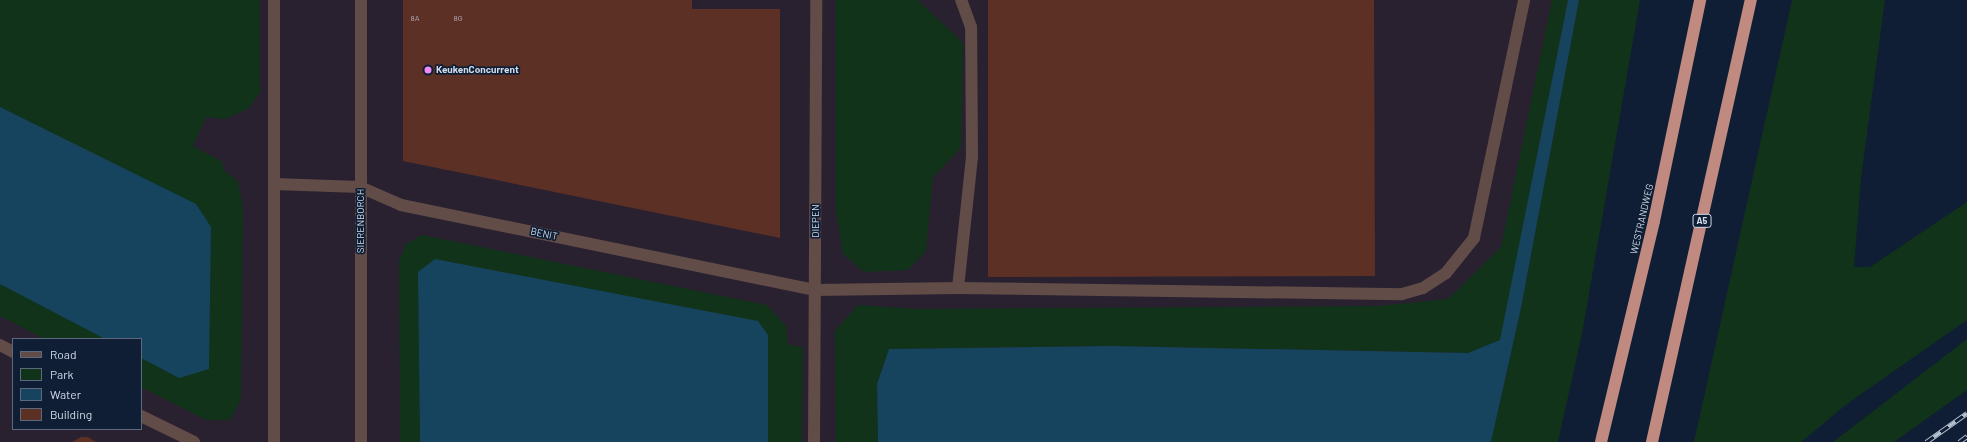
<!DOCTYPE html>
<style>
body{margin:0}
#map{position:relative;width:1967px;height:442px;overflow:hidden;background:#0f1e34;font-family:Barlow,sans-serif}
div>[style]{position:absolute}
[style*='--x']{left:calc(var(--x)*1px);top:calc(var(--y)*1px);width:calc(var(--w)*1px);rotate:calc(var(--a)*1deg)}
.industrial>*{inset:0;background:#2a2130}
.green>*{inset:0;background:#103319}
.water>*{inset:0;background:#16435e}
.building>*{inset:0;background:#5d3026}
.minor>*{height:12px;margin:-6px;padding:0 6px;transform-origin:6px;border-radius:6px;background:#614c48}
.highway>*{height:12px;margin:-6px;padding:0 6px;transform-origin:6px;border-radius:6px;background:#c08a81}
.rail>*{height:4.5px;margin-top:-2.25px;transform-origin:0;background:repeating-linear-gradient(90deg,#0f1e34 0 9px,#b5c0d0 0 18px);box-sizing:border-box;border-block:1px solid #b5c0d0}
.dots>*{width:11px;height:11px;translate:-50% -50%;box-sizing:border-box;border:2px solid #0f1e34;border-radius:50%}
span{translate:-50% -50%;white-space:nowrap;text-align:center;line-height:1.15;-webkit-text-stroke:3.5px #0f1e34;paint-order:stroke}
.number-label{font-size:8px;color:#b4b0b9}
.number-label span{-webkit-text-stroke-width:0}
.shield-label span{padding:1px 3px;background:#0f1e34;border:1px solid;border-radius:3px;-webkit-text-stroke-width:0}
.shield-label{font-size:9px;color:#d1dbea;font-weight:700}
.poi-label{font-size:10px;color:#d1dbea;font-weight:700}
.left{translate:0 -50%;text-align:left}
.street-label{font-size:10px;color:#d1dbea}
.legend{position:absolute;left:12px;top:338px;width:130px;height:92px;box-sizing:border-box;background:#0f1e34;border:1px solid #5d6a7d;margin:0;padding:5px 7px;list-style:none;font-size:12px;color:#d1dbea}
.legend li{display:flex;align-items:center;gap:8px;height:20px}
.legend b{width:20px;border:1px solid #5d6a7d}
</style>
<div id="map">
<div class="industrial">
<i style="clip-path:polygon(evenodd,0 0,1601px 0,1534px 442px,0 442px,0 0,13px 339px,141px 339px,141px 429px,13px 429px,13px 339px)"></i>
</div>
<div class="green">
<i style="clip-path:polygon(0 0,260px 0,260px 92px,248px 109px,225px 119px,206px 117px,193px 146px,223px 162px,223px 170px,238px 181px,243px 208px,241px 399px,230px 420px,206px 420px,141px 387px,141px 339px,45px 339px,0 316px)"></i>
<i style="clip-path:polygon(836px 0,918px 0,963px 43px,961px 148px,933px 177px,926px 251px,908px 270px,864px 272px,843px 254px,836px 211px)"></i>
<i style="clip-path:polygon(1552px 0,1568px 0,1501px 340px,1469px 353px,1112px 346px,889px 349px,877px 384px,878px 442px,836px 442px,835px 331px,858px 305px,916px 309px,1380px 306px,1448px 299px,1501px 247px)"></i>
<i style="clip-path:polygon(1579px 0,1640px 0,1582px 334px,1558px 442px,1491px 442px,1521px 308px)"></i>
<i style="clip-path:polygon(1792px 0,1885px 0,1861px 178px,1854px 267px,1870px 267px,1967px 202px,1967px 320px,1847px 404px,1801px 442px,1694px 442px)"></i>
<i style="clip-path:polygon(422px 235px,767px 305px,786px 326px,788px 345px,803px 347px,802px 442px,400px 442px,399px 261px,406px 244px)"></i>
<i style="clip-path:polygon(1967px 339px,1967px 390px,1894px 442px,1833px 442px)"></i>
</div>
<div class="water">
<i style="clip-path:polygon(1568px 0,1579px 0,1521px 308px,1491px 442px,878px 442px,877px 384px,889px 349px,1112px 346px,1468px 353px,1500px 340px)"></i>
<i style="clip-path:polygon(0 107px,196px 204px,211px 227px,209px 369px,179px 378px,141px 358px,141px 339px,105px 339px,0 284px)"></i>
<i style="clip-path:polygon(435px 259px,758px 321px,768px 335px,768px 442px,420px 442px,418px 272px)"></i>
</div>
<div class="building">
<i style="clip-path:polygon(403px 0,692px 0,692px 9px,780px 9px,780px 238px,403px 161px)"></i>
<i style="clip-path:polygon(988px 0,1374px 0,1375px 276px,988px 277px)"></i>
<i style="clip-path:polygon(81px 437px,88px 437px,96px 442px,72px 442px)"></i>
</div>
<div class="minor">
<i style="--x:361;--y:0;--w:442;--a:90"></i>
<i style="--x:274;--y:184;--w:86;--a:2"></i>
<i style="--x:360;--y:187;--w:45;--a:23.7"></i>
<i style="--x:401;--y:205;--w:423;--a:11.6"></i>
<i style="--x:815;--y:290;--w:143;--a:-0.8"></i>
<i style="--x:958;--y:288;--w:132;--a:-83.9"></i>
<i style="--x:972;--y:157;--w:130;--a:-90.4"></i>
<i style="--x:971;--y:27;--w:29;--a:-110"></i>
<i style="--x:958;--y:288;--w:444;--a:0.8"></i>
<i style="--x:1402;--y:294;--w:22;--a:-16"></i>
<i style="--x:1423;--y:288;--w:27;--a:-33"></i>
<i style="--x:1446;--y:273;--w:45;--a:-51.3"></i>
<i style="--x:1474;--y:238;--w:243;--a:-78.1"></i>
<i style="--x:0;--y:345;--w:15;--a:28"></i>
<i style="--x:141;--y:416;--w:59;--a:26.1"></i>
<i style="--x:274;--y:442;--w:442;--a:-90"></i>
<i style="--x:814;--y:442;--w:442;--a:-89.7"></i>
</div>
<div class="highway">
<i style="--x:1601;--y:442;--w:227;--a:-76.5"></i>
<i style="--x:1654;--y:221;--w:226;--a:-78.2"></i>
<i style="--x:1652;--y:442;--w:453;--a:-77.4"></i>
</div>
<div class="rail">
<i style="--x:1926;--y:442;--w:50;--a:-35.3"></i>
<i style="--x:1959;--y:442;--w:10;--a:-37"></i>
</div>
<div class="dots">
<i style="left:428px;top:70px;background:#f08bf5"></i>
</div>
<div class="number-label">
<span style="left:415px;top:19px">8A</span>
<span style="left:458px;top:19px">8G</span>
</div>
<div class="shield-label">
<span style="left:1702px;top:221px">A5</span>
</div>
<div class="poi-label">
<span class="left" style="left:436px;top:70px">KeukenConcurrent</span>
</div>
<div class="street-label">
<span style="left:1642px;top:219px;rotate:-77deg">WESTRANDWEG</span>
<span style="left:361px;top:221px;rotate:-90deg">SIERENBORCH</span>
<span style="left:816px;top:221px;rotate:-90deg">DIEPEN</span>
<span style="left:544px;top:234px;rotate:12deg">BENIT</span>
</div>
<ul class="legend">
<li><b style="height:5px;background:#614c48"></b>Road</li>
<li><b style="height:11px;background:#103319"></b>Park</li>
<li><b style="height:11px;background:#16435e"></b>Water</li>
<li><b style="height:11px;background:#5d3026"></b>Building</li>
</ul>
</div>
